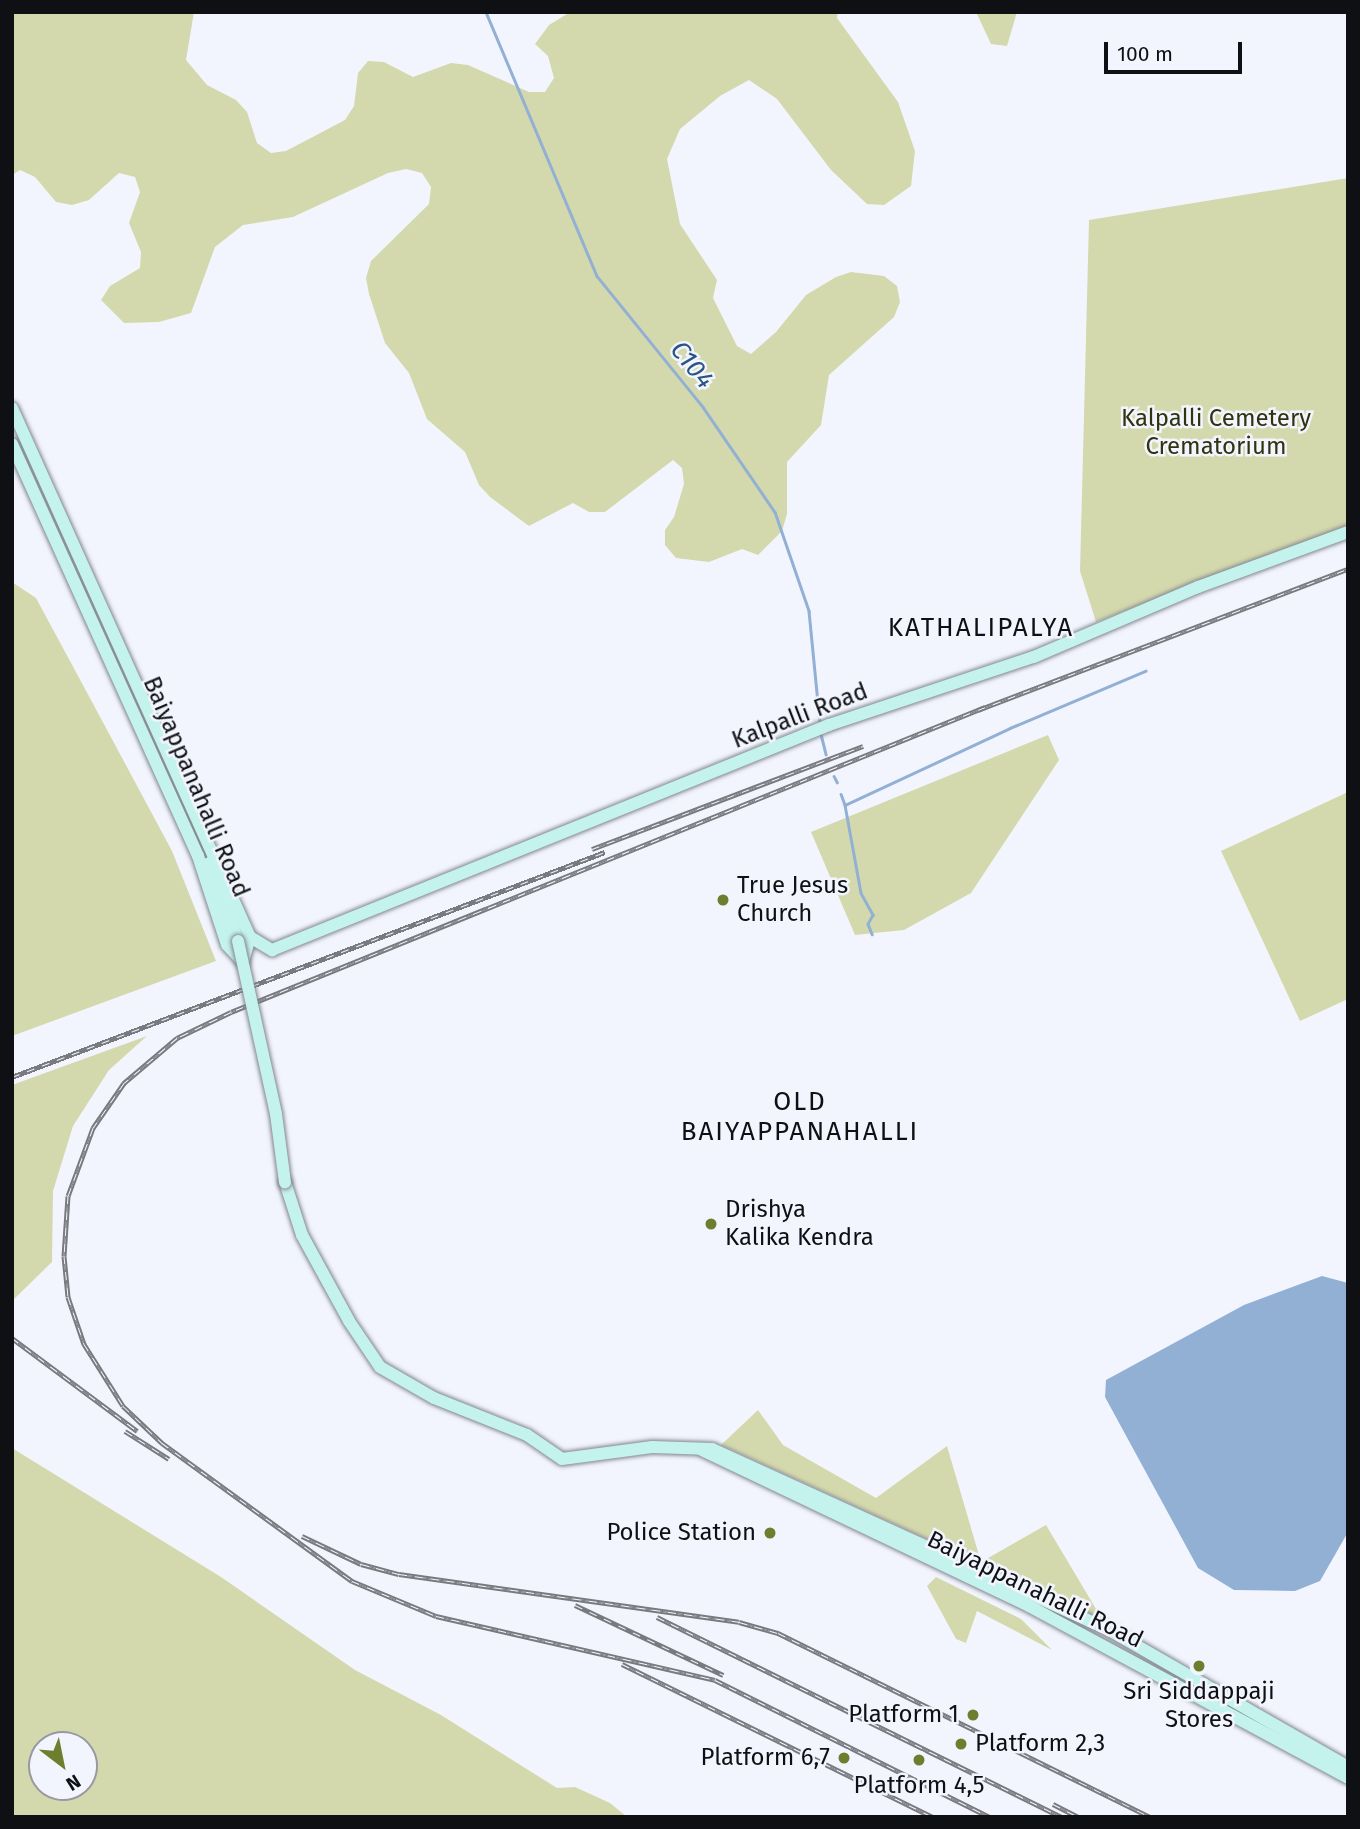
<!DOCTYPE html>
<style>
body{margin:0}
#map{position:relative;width:1360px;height:1829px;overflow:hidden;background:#f3f5fe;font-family:"Fira Sans",sans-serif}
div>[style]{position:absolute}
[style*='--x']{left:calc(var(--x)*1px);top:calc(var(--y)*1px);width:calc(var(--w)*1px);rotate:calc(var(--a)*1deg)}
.green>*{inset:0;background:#d4d9ad}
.water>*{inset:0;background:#92b0d4}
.stream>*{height:2.5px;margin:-1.25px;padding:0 1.25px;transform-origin:1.25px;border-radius:1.25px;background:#92b0d4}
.roads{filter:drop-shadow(0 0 2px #838690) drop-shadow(0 0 2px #838690)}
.secondary>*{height:12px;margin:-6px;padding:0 6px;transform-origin:6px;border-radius:6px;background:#c4f2ec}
.rail>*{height:5px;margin-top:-2.5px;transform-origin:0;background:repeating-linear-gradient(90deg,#f3f5fe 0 8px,#797a80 0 16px);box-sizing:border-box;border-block:2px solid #797a80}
.bridges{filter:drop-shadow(0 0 2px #838690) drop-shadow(0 0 2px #838690)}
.secondary-bridge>*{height:12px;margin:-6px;padding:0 6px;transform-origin:6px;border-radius:6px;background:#c4f2ec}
.dots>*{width:19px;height:19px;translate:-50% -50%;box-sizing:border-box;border:4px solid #f3f5fe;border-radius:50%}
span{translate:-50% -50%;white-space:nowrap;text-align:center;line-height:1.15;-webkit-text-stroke:5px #f3f5fe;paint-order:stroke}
.park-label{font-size:24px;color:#30330e}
.street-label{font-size:24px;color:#0f1013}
.poi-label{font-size:24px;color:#0f1013}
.left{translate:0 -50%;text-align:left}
.right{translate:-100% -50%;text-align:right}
.water-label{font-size:26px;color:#2a5484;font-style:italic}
.neighbourhood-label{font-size:26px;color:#0f1013;letter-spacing:2px}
.frame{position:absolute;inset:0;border:14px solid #0f1013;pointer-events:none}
.north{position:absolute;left:28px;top:1731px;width:70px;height:70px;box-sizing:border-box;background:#f3f5fe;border:2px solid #9899a0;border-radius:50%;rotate:148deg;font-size:19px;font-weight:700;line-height:28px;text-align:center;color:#0f1013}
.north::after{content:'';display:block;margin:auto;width:24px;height:32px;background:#6d7e2e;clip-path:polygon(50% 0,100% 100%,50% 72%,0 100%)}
.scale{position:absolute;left:1104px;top:42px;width:138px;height:32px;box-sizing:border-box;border:4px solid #0f1013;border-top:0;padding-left:9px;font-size:21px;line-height:24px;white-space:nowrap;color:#0f1013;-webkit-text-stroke:5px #f3f5fe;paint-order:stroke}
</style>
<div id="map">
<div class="green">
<i style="clip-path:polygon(12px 12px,194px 12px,186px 60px,207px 85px,236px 100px,247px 112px,257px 143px,271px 153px,286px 151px,345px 120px,354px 106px,358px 73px,368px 61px,384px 62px,413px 77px,451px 63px,468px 65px,529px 92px,545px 92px,554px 78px,548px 56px,535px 44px,549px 25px,567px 14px,838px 12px,837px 18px,898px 102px,915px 151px,911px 186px,884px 205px,867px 204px,831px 170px,777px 99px,749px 80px,720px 96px,680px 129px,667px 159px,680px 224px,717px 280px,713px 298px,737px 346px,751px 354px,776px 332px,806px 295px,836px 277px,851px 272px,884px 276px,897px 286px,900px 302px,894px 317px,829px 375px,821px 425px,787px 462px,787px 514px,782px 531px,758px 555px,742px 549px,709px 562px,676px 558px,665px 545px,665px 530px,674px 517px,684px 484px,682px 468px,673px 460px,605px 512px,589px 512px,573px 503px,529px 526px,490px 497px,479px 485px,465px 452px,427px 419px,409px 373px,385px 343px,369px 294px,366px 278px,371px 261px,429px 204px,431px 187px,422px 173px,406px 169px,388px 173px,293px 217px,243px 225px,215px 247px,191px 313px,159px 322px,124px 323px,101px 300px,110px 286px,140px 268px,141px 252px,129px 223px,140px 192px,135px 177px,119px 173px,89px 200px,72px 205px,56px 202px,35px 177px,20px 170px,12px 175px)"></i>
<i style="clip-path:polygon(976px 12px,1017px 12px,1007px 46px,991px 44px)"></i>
<i style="clip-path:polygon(1348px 178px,1348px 525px,1096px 622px,1080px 571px,1089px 220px)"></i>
<i style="clip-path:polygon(12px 582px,36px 598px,98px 713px,172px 851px,216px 961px,12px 1036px)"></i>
<i style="clip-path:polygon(1048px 735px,1059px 760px,971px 893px,904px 930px,855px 935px,811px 832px)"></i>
<i style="clip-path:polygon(1348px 792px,1348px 999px,1300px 1021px,1221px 851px)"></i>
<i style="clip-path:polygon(147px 1036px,109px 1070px,73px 1126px,53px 1191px,52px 1262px,12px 1301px,12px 1085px)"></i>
<i style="clip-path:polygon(758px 1410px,783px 1445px,876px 1498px,947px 1446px,981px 1562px,1046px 1525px,1102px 1619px,721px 1445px)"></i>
<i style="clip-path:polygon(evenodd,12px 1448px,221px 1577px,355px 1670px,441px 1715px,557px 1788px,575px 1787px,610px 1803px,627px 1817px,12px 1817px,12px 1448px,84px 1745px,84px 1787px,42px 1787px,42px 1745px,84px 1745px)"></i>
<i style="clip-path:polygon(936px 1577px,1021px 1619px,1052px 1650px,977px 1611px,966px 1643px,956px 1639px,927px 1586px)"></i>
</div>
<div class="water">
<i style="clip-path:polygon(1322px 1276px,1348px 1283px,1348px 1532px,1320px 1581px,1295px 1591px,1234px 1590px,1198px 1568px,1105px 1397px,1106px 1380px,1244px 1305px)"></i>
</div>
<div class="stream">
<i style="--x:486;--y:12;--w:286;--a:67.2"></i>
<i style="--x:597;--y:276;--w:169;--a:51"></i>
<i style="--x:703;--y:407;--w:127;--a:55.6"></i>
<i style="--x:775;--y:512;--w:105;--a:71"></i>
<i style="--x:809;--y:611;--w:113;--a:84.4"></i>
<i style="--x:821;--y:734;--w:21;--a:76"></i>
<i style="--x:834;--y:776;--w:7;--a:63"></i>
<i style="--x:841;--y:794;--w:12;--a:70"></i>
<i style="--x:845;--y:805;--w:182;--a:-25"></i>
<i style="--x:1010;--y:728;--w:147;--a:-22.9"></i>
<i style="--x:845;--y:805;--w:89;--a:79.7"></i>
<i style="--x:861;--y:893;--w:25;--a:61"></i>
<i style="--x:873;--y:915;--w:10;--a:119"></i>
<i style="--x:868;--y:924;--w:11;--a:68"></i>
</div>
<div class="roads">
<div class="secondary">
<i style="--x:12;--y:408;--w:580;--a:65.78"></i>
<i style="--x:250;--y:937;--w:26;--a:106"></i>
<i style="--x:243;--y:962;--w:23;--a:-133"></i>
<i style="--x:227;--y:945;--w:94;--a:-108"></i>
<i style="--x:198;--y:856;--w:452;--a:-114.3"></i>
<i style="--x:209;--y:863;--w:83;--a:69.6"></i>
<i style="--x:250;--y:937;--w:26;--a:31"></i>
<i style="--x:272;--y:950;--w:601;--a:-22"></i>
<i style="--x:829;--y:725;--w:216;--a:-18.4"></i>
<i style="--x:1034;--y:657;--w:178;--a:-23.1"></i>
<i style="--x:1198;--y:587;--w:160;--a:-20.1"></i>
<i style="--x:285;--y:1182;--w:56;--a:72.2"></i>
<i style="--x:302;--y:1235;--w:98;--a:61.3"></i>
<i style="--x:349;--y:1321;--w:55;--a:56"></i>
<i style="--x:380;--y:1367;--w:62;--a:29.9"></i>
<i style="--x:434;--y:1398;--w:100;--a:21.7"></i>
<i style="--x:527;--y:1435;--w:42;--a:34.4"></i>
<i style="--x:562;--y:1459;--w:91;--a:-7.6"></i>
<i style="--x:652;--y:1447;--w:60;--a:1.9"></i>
<i style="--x:712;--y:1449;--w:439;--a:24.5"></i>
<i style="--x:1111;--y:1631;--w:273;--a:29.8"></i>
<i style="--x:700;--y:1449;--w:365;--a:25.5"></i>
<i style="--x:1029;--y:1606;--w:362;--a:28.3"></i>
</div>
</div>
<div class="rail">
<i style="--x:985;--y:707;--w:813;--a:157.98"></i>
<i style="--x:231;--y:1012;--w:60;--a:154.3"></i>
<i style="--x:177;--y:1038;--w:70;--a:139.7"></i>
<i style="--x:124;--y:1083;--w:55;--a:124.6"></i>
<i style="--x:93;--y:1128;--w:72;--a:110.2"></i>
<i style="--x:68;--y:1196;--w:60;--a:93.8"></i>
<i style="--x:64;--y:1256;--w:41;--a:84.4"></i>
<i style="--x:68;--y:1297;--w:50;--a:71.2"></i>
<i style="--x:84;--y:1344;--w:73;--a:57.8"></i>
<i style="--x:123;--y:1406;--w:54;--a:43.5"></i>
<i style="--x:162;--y:1443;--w:235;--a:36"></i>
<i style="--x:352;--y:1581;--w:91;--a:22.6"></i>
<i style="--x:436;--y:1616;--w:286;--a:12.9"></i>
<i style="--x:715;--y:1680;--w:307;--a:26.5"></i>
<i style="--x:978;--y:710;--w:396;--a:-20.9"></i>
<i style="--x:592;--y:849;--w:290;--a:-20.8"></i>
<i style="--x:12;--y:1077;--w:634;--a:-20.78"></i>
<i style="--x:12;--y:1338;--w:156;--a:36.6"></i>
<i style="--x:125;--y:1431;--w:52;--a:32.5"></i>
<i style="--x:302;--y:1536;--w:65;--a:25.4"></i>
<i style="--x:361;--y:1564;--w:39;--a:15"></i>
<i style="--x:399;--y:1574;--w:343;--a:8"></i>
<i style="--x:739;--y:1622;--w:41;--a:15.8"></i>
<i style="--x:778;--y:1633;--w:415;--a:26.3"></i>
<i style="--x:575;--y:1605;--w:164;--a:25.3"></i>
<i style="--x:657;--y:1617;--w:452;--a:26.3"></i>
<i style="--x:622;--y:1664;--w:347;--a:26.2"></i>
<i style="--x:1053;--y:1804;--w:28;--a:27"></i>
</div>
<div class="bridges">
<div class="secondary-bridge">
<i style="--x:238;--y:941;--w:177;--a:77.6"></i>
<i style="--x:276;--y:1114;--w:69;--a:82.5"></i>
</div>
</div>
<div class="dots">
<i style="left:723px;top:900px;background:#6d7e2e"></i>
<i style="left:711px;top:1224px;background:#6d7e2e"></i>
<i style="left:770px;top:1533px;background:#6d7e2e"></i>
<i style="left:1199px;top:1666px;background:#6d7e2e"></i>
<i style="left:973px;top:1715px;background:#6d7e2e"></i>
<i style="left:961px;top:1744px;background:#6d7e2e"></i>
<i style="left:844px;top:1758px;background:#6d7e2e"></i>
<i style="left:919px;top:1760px;background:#6d7e2e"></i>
</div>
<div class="park-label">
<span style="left:1216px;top:433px">Kalpalli Cemetery<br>Crematorium</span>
</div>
<div class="street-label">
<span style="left:800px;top:716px;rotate:-21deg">Kalpalli Road</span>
<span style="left:196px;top:787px;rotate:67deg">Baiyappanahalli Road</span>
<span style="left:1035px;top:1590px;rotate:26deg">Baiyappanahalli Road</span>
</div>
<div class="poi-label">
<span class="left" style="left:737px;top:900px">True Jesus<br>Church</span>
<span class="left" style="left:725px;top:1224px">Drishya<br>Kalika Kendra</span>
<span class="right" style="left:756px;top:1533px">Police Station</span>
<span style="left:1199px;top:1706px">Sri Siddappaji<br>Stores</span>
<span class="right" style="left:959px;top:1715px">Platform 1</span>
<span class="left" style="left:975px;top:1744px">Platform 2,3</span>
<span class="right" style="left:830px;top:1758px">Platform 6,7</span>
<span style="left:919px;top:1786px">Platform 4,5</span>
</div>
<div class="water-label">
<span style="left:692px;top:365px;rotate:51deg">C104</span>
</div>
<div class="neighbourhood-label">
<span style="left:981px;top:628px">KATHALIPALYA</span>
<span style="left:800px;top:1117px">OLD<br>BAIYAPPANAHALLI</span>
</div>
<div class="frame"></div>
<div class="north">N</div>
<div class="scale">100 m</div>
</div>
